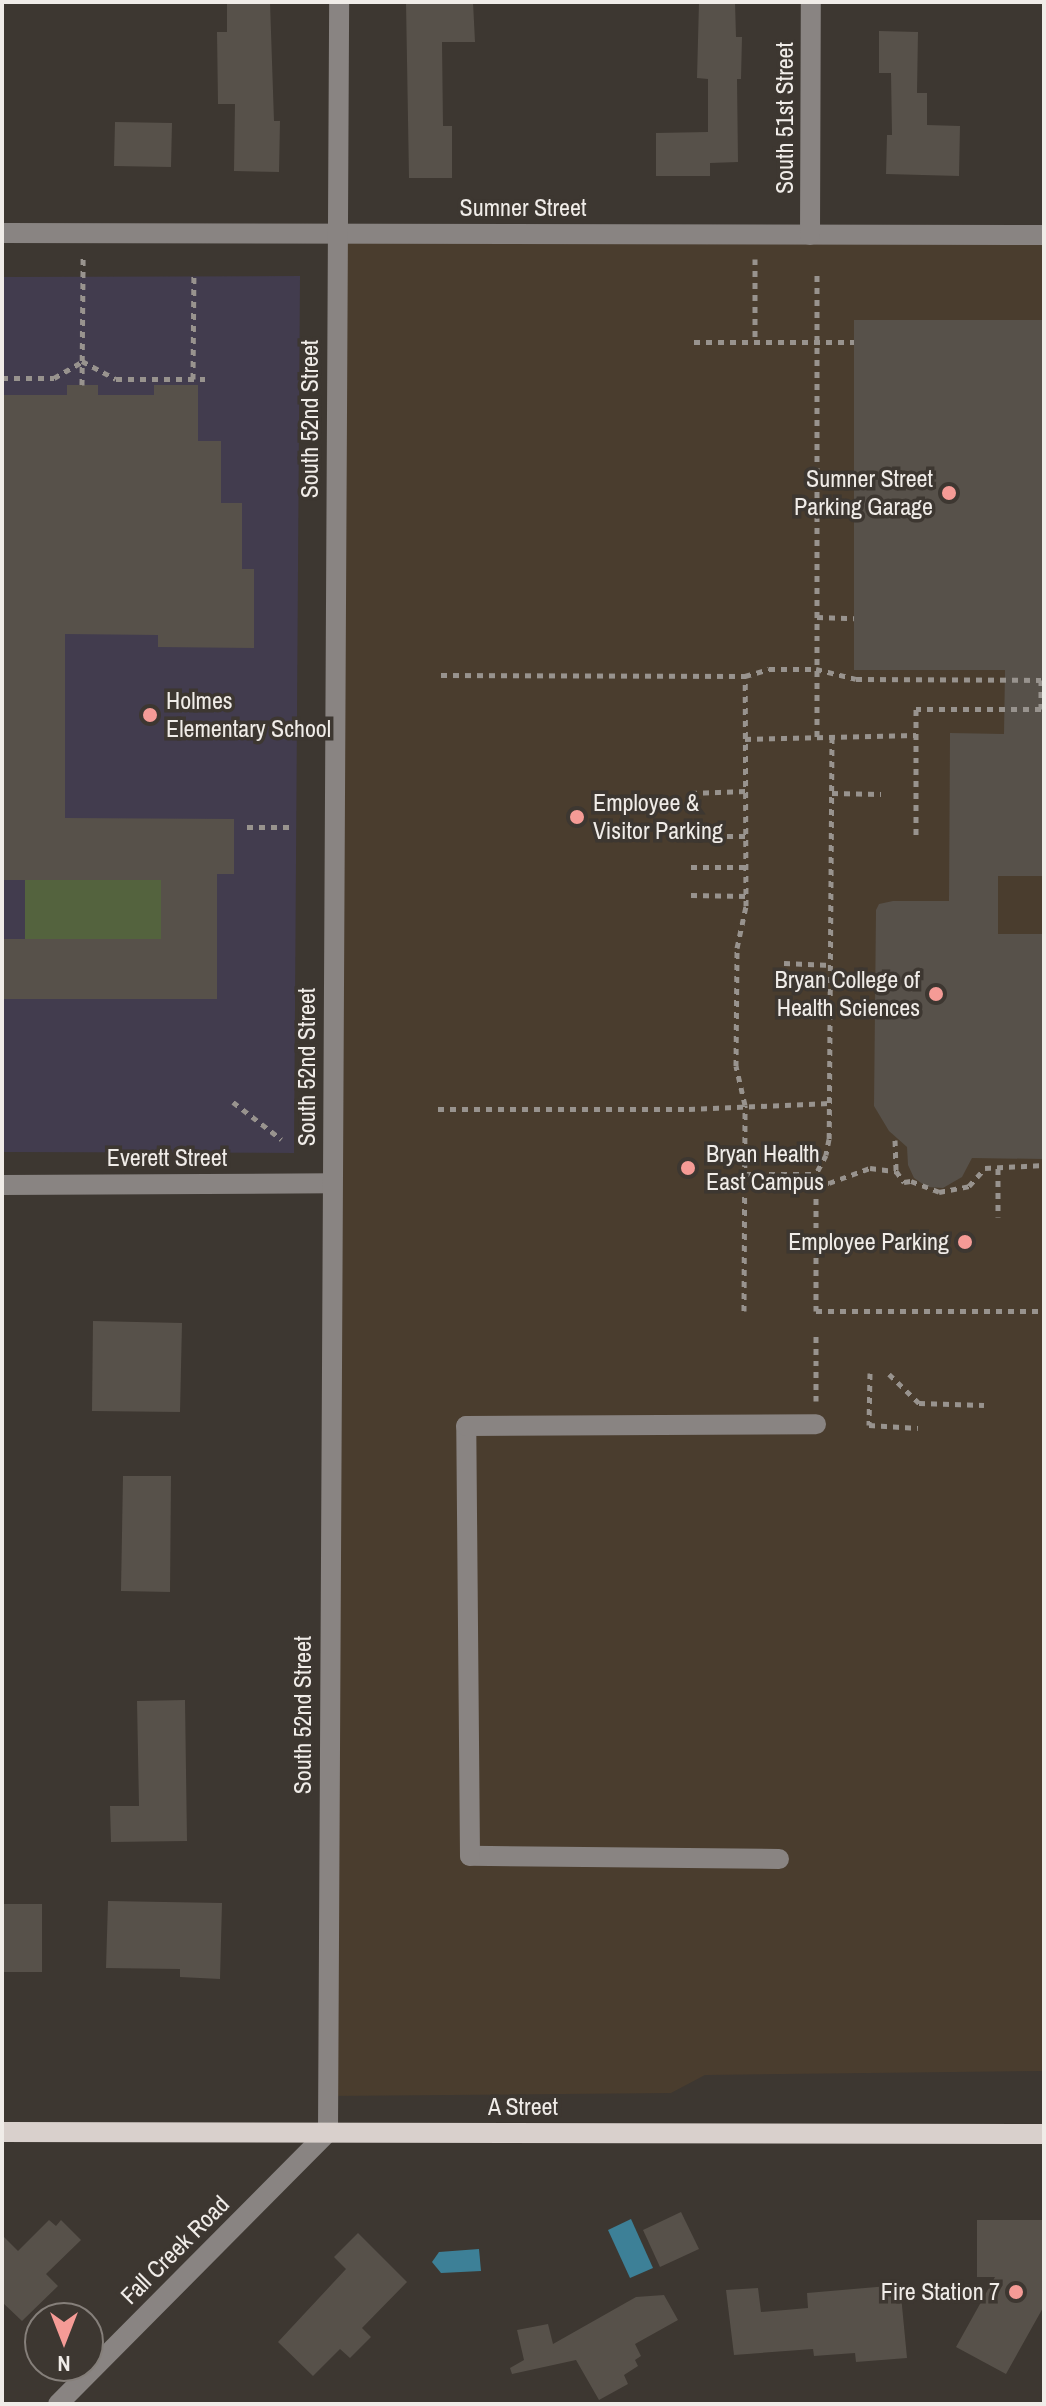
<!DOCTYPE html>
<style>
body{margin:0}
#map{position:relative;width:1046px;height:2406px;overflow:hidden;background:#3d3731;font-family:"Archivo Narrow",sans-serif}
div>[style]{position:absolute}
[style*='--x']{left:calc(var(--x)*1px);top:calc(var(--y)*1px);width:calc(var(--w)*1px);rotate:calc(var(--a)*1deg)}
.education>*{inset:0;background:#423c4e}
.medical>*{inset:0;background:#4a3d2e}
.green>*{inset:0;background:#54633e}
.water>*{inset:0;background:#3d8097}
.building>*{inset:0;background:#57514a}
.path>*{height:5px;margin-top:-2.5px;transform-origin:0;background:repeating-linear-gradient(90deg,#98938e 0 6px,transparent 0 12px)}
.minor>*{height:20px;margin:-10px;padding:0 10px;transform-origin:10px;border-radius:10px;background:#898482}
.major>*{height:20px;margin:-10px;padding:0 10px;transform-origin:10px;border-radius:10px;background:#d9d0cc}
.dots>*{width:22px;height:22px;translate:-50% -50%;box-sizing:border-box;border:4px solid #3d3731;border-radius:50%}
span{translate:-50% -50%;white-space:nowrap;text-align:center;line-height:1.15;-webkit-text-stroke:7px #3d3731;paint-order:stroke}
.street-label{font-size:24px;color:#f0ece8}
.poi-label{font-size:24px;color:#f0ece8}
.right{translate:-100% -50%;text-align:right}
.left{translate:0 -50%;text-align:left}
.frame{position:absolute;inset:0;border:4px solid #f0ece8;pointer-events:none}
.north{position:absolute;left:24px;top:2302px;width:80px;height:80px;box-sizing:border-box;background:#3d3731;border:2px solid #857f7a;border-radius:50%;rotate:180deg;font-size:22px;font-weight:700;line-height:32px;text-align:center;color:#f0ece8}
.north::after{content:'';display:block;margin:auto;width:28px;height:36px;background:#f59b96;clip-path:polygon(50% 0,100% 100%,50% 72%,0 100%)}
</style>
<div id="map">
<div class="education">
<i style="clip-path:polygon(300px 276px,294px 1153px,2px 1152px,2px 277px)"></i>
</div>
<div class="medical">
<i style="clip-path:polygon(337px 233px,1044px 235px,1044px 2071px,705px 2075px,671px 2093px,328px 2096px)"></i>
</div>
<div class="green">
<i style="clip-path:polygon(25px 880px,161px 880px,161px 939px,25px 939px)"></i>
</div>
<div class="water">
<i style="clip-path:polygon(631px 2219px,653px 2268px,630px 2278px,608px 2230px)"></i>
<i style="clip-path:polygon(479px 2249px,481px 2271px,441px 2273px,432px 2262px,439px 2252px)"></i>
</div>
<div class="building">
<i style="clip-path:polygon(227px 2px,270px 2px,274px 121px,280px 121px,279px 172px,234px 171px,235px 104px,218px 104px,217px 32px,227px 32px)"></i>
<i style="clip-path:polygon(406px 2px,473px 2px,475px 42px,442px 42px,443px 126px,452px 126px,452px 178px,409px 178px)"></i>
<i style="clip-path:polygon(699px 2px,735px 2px,736px 37px,742px 37px,741px 79px,737px 79px,738px 162px,710px 163px,710px 176px,656px 176px,656px 133px,708px 132px,708px 79px,697px 78px)"></i>
<i style="clip-path:polygon(879px 31px,918px 32px,917px 93px,927px 93px,927px 125px,960px 126px,959px 176px,886px 174px,887px 135px,892px 135px,891px 73px,879px 73px)"></i>
<i style="clip-path:polygon(115px 122px,172px 123px,171px 167px,114px 166px)"></i>
<i style="clip-path:polygon(854px 320px,1044px 320px,1044px 876px,998px 876px,998px 934px,1044px 934px,1044px 1159px,972px 1158px,962px 1177px,943px 1188px,927px 1187px,914px 1178px,908px 1165px,907px 1147px,889px 1131px,874px 1106px,876px 910px,879px 904px,893px 901px,949px 901px,950px 733px,1004px 734px,1005px 670px,854px 670px)"></i>
<i style="clip-path:polygon(67px 385px,98px 385px,98px 395px,154px 395px,154px 385px,198px 385px,198px 441px,221px 441px,221px 503px,242px 503px,242px 569px,254px 569px,254px 648px,158px 647px,158px 635px,65px 634px,65px 818px,234px 819px,234px 874px,217px 874px,217px 999px,2px 999px,2px 939px,161px 939px,161px 880px,2px 880px,2px 395px,67px 395px)"></i>
<i style="clip-path:polygon(93px 1321px,182px 1323px,180px 1412px,92px 1411px)"></i>
<i style="clip-path:polygon(123px 1476px,171px 1476px,170px 1592px,121px 1591px)"></i>
<i style="clip-path:polygon(185px 1700px,187px 1841px,111px 1842px,110px 1806px,139px 1806px,137px 1701px)"></i>
<i style="clip-path:polygon(108px 1901px,222px 1903px,220px 1979px,180px 1977px,180px 1969px,106px 1968px)"></i>
<i style="clip-path:polygon(2px 1904px,42px 1904px,42px 1972px,2px 1972px)"></i>
<i style="clip-path:polygon(681px 2212px,699px 2249px,660px 2267px,643px 2230px)"></i>
<i style="clip-path:polygon(49px 2220px,56px 2226px,61px 2220px,81px 2240px,46px 2274px,58px 2286px,22px 2321px,2px 2302px,2px 2235px,18px 2251px)"></i>
<i style="clip-path:polygon(977px 2220px,1044px 2220px,1044px 2306px,1006px 2374px,956px 2347px,995px 2277px,977px 2277px)"></i>
<i style="clip-path:polygon(358px 2233px,407px 2282px,362px 2328px,371px 2337px,350px 2358px,340px 2349px,313px 2376px,278px 2342px,346px 2269px,334px 2257px)"></i>
<i style="clip-path:polygon(900px 2285px,907px 2358px,856px 2362px,855px 2353px,814px 2356px,813px 2349px,734px 2355px,726px 2290px,758px 2288px,761px 2312px,808px 2308px,807px 2293px)"></i>
<i style="clip-path:polygon(664px 2295px,678px 2320px,635px 2344px,641px 2356px,635px 2360px,638px 2366px,624px 2375px,628px 2384px,599px 2400px,576px 2360px,512px 2374px,510px 2368px,524px 2360px,517px 2330px,548px 2324px,553px 2344px,636px 2297px)"></i>
</div>
<div class="path">
<i style="--x:755;--y:259;--w:83;--a:90"></i>
<i style="--x:694;--y:342;--w:160;--a:0"></i>
<i style="--x:82;--y:361;--w:38;--a:28"></i>
<i style="--x:116;--y:379;--w:89;--a:0"></i>
<i style="--x:2;--y:378;--w:52;--a:0"></i>
<i style="--x:54;--y:378;--w:32;--a:-30"></i>
<i style="--x:193;--y:379;--w:106;--a:-89.5"></i>
<i style="--x:82;--y:385;--w:127;--a:-89.5"></i>
<i style="--x:817;--y:617;--w:37;--a:2"></i>
<i style="--x:441;--y:675;--w:304;--a:0.2"></i>
<i style="--x:745;--y:676;--w:25;--a:-16"></i>
<i style="--x:769;--y:669;--w:47;--a:0"></i>
<i style="--x:816;--y:669;--w:41;--a:14"></i>
<i style="--x:856;--y:679;--w:185;--a:0.3"></i>
<i style="--x:1041;--y:680;--w:29;--a:90"></i>
<i style="--x:1041;--y:709;--w:125;--a:180"></i>
<i style="--x:916;--y:709;--w:129;--a:90"></i>
<i style="--x:817;--y:737;--w:466;--a:-90"></i>
<i style="--x:832;--y:737;--w:402;--a:90.4"></i>
<i style="--x:829;--y:1139;--w:16;--a:101"></i>
<i style="--x:826;--y:1155;--w:21;--a:118"></i>
<i style="--x:816;--y:1174;--w:137;--a:90"></i>
<i style="--x:816;--y:1311;--w:228;--a:0"></i>
<i style="--x:745;--y:739;--w:171;--a:-1.3"></i>
<i style="--x:691;--y:793;--w:55;--a:-2.1"></i>
<i style="--x:832;--y:793;--w:49;--a:1.2"></i>
<i style="--x:247;--y:827;--w:43;--a:0"></i>
<i style="--x:691;--y:836;--w:55;--a:0"></i>
<i style="--x:691;--y:867;--w:55;--a:0"></i>
<i style="--x:691;--y:895;--w:55;--a:1"></i>
<i style="--x:784;--y:963;--w:47;--a:2.4"></i>
<i style="--x:233;--y:1102;--w:61;--a:37.6"></i>
<i style="--x:438;--y:1109;--w:251;--a:0"></i>
<i style="--x:689;--y:1109;--w:141;--a:-2.4"></i>
<i style="--x:895;--y:1140;--w:31;--a:88"></i>
<i style="--x:896;--y:1171;--w:14;--a:54"></i>
<i style="--x:904;--y:1182;--w:7;--a:-8"></i>
<i style="--x:911;--y:1181;--w:30;--a:21"></i>
<i style="--x:939;--y:1192;--w:31;--a:-11"></i>
<i style="--x:969;--y:1186;--w:24;--a:-48"></i>
<i style="--x:985;--y:1168;--w:59;--a:-2.9"></i>
<i style="--x:998;--y:1168;--w:49;--a:90"></i>
<i style="--x:745;--y:1174;--w:71;--a:0"></i>
<i style="--x:816;--y:1182;--w:13;--a:4"></i>
<i style="--x:829;--y:1183;--w:44;--a:-20.1"></i>
<i style="--x:870;--y:1168;--w:26;--a:7"></i>
<i style="--x:744;--y:1311;--w:206;--a:-89.7"></i>
<i style="--x:745;--y:1105;--w:40;--a:-103"></i>
<i style="--x:736;--y:1066;--w:118;--a:-89.5"></i>
<i style="--x:737;--y:948;--w:43;--a:-77.9"></i>
<i style="--x:746;--y:906;--w:230;--a:-90.2"></i>
<i style="--x:816;--y:1336;--w:65;--a:90"></i>
<i style="--x:870;--y:1373;--w:52;--a:91.1"></i>
<i style="--x:869;--y:1425;--w:49;--a:3.5"></i>
<i style="--x:889;--y:1374;--w:42;--a:44"></i>
<i style="--x:919;--y:1403;--w:65;--a:1.8"></i>
</div>
<div class="minor">
<i style="--x:2;--y:233;--w:1042;--a:0.11"></i>
<i style="--x:810;--y:235;--w:233;--a:-89.8"></i>
<i style="--x:2;--y:1185;--w:330;--a:-0.3"></i>
<i style="--x:779;--y:1859;--w:309;--a:-179.4"></i>
<i style="--x:470;--y:1856;--w:430;--a:-90.5"></i>
<i style="--x:466;--y:1426;--w:350;--a:-0.3"></i>
<i style="--x:58;--y:2404;--w:383;--a:-45.2"></i>
<i style="--x:328;--y:2132;--w:2130;--a:-89.7"></i>
</div>
<div class="major">
<i style="--x:2;--y:2132;--w:1042;--a:0.11"></i>
</div>
<div class="dots">
<i style="left:949px;top:493px;background:#f59b96"></i>
<i style="left:150px;top:715px;background:#f59b96"></i>
<i style="left:577px;top:817px;background:#f59b96"></i>
<i style="left:936px;top:994px;background:#f59b96"></i>
<i style="left:688px;top:1168px;background:#f59b96"></i>
<i style="left:965px;top:1242px;background:#f59b96"></i>
<i style="left:1016px;top:2292px;background:#f59b96"></i>
</div>
<div class="street-label">
<span style="left:785px;top:118px;rotate:-90deg">South 51st Street</span>
<span style="left:523px;top:208px">Sumner Street</span>
<span style="left:310px;top:419px;rotate:-90deg">South 52nd Street</span>
<span style="left:307px;top:1067px;rotate:-90deg">South 52nd Street</span>
<span style="left:167px;top:1158px">Everett Street</span>
<span style="left:303px;top:1715px;rotate:-90deg">South 52nd Street</span>
<span style="left:523px;top:2107px">A Street</span>
<span style="left:175px;top:2250px;rotate:-45deg">Fall Creek Road</span>
</div>
<div class="poi-label">
<span class="right" style="left:933px;top:493px">Sumner Street<br>Parking Garage</span>
<span class="left" style="left:166px;top:715px">Holmes<br>Elementary School</span>
<span class="left" style="left:593px;top:817px">Employee &amp;<br>Visitor Parking</span>
<span class="right" style="left:920px;top:994px">Bryan College of<br>Health Sciences</span>
<span class="left" style="left:706px;top:1168px">Bryan Health<br>East Campus</span>
<span class="right" style="left:949px;top:1242px">Employee Parking</span>
<span class="right" style="left:1000px;top:2292px">Fire Station 7</span>
</div>
<div class="frame"></div>
<div class="north">N</div>
</div>
